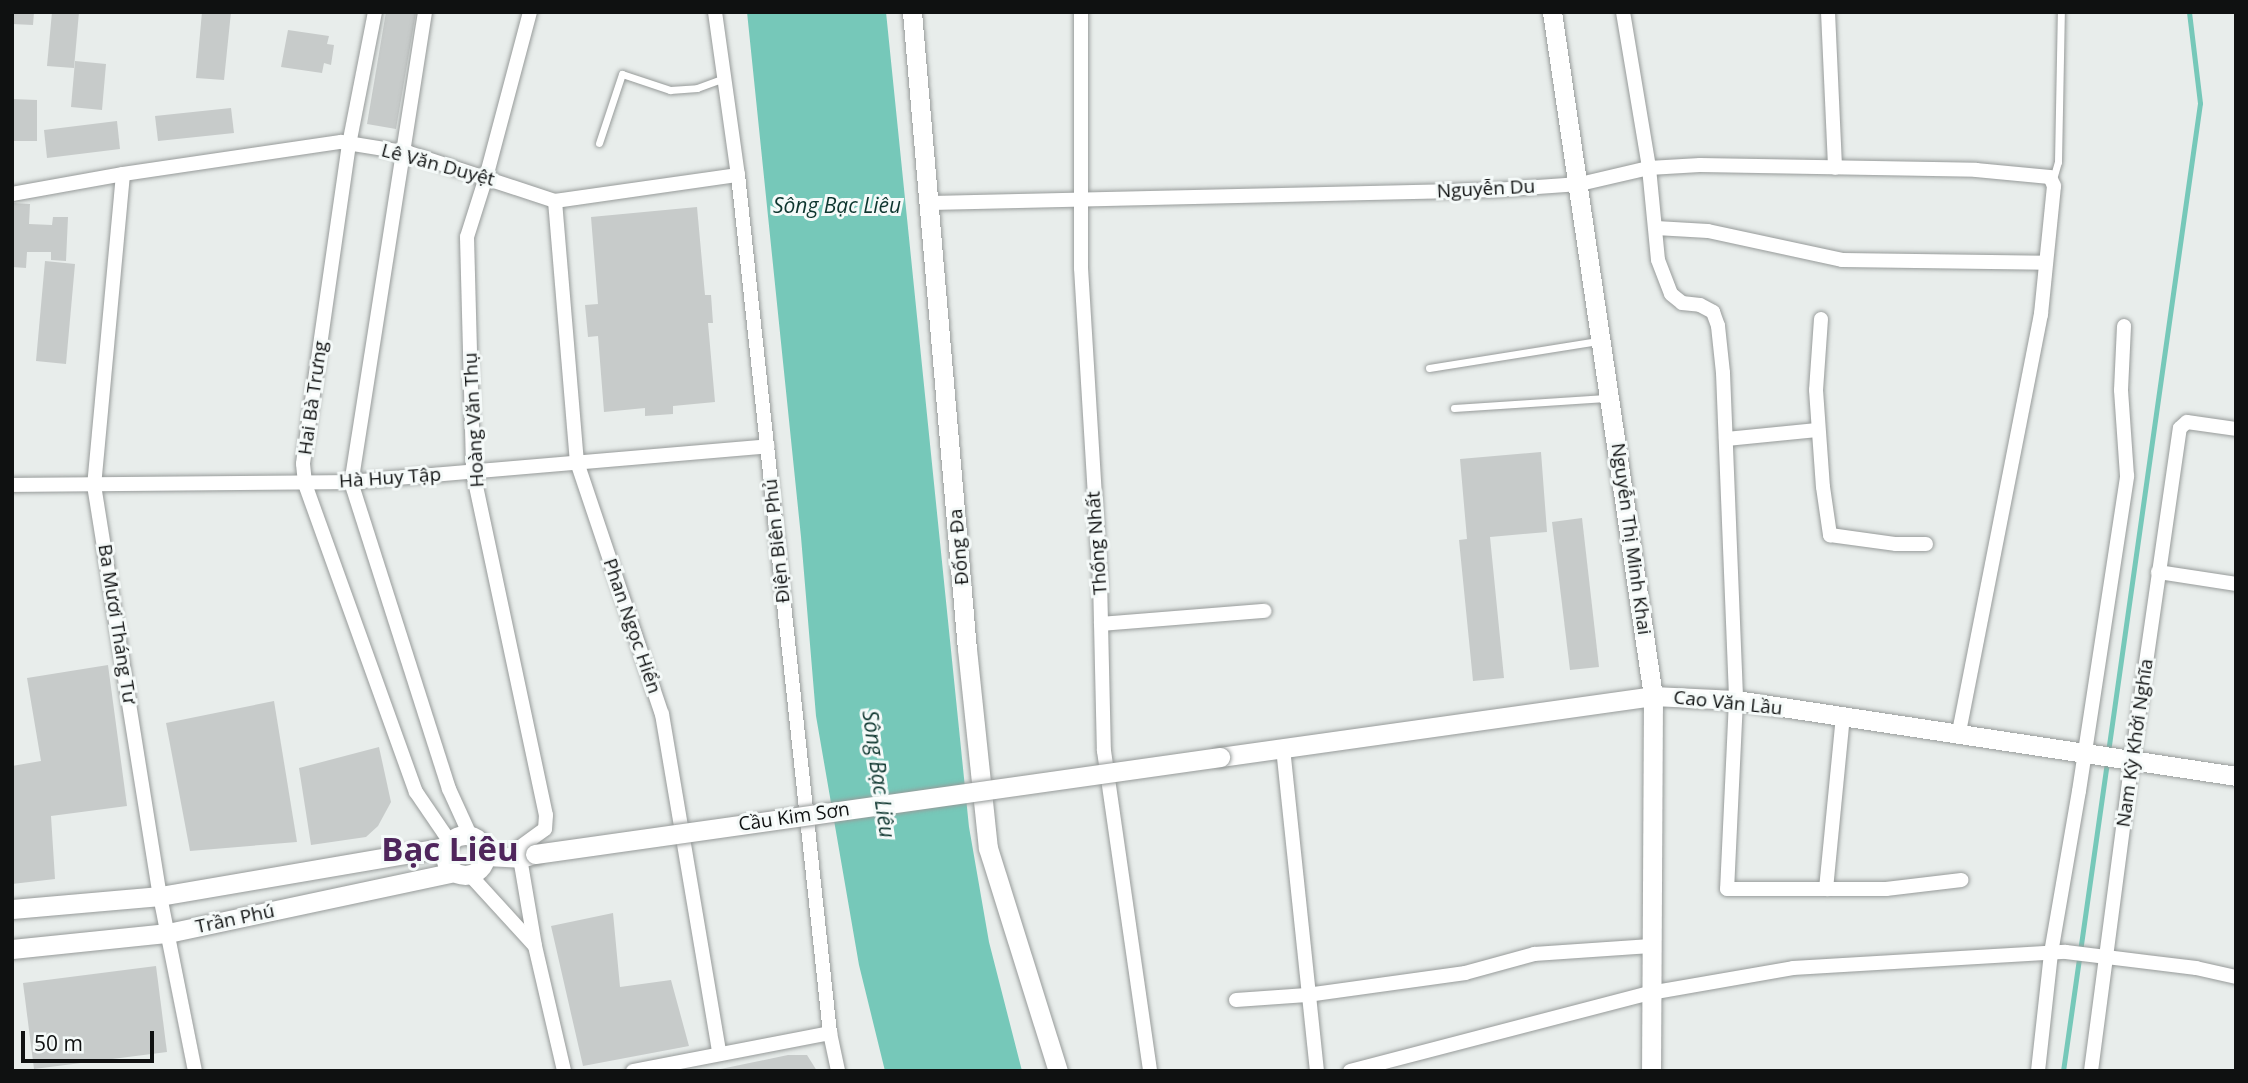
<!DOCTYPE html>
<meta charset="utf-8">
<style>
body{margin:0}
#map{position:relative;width:2248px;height:1083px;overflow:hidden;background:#e8edeb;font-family:"Open Sans",sans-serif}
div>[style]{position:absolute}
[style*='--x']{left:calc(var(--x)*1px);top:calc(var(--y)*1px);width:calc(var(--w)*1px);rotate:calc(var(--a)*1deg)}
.water>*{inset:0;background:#76c8b9}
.stream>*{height:5px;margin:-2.5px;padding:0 2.5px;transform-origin:2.5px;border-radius:2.5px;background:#76c8b9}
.building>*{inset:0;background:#c7cbca}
.roads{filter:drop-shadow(0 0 2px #979b9a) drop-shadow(0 0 2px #979b9a)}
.lane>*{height:7px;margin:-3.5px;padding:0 3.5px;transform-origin:3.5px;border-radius:3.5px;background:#fff}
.street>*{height:14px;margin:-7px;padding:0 7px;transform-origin:7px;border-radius:7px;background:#fff}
.secondary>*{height:19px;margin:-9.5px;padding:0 9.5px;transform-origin:9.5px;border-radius:9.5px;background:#fff}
.secondary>.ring{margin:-9.5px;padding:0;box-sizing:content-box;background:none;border:19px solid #fff;border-radius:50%}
.bridges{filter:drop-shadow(0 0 2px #979b9a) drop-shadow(0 0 2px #979b9a)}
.secondary-bridge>*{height:19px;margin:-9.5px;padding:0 9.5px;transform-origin:9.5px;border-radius:9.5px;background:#fff}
span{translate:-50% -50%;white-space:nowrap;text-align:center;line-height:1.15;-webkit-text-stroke:6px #f5faf9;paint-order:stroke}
.street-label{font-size:19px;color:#0f1111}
.water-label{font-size:21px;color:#0e362f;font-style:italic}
.town-label{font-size:33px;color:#4f265c;font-weight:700}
.frame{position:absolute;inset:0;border:14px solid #0f1111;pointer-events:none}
.scale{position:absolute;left:21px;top:1031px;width:133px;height:32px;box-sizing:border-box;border:4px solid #0f1111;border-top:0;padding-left:9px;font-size:21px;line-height:24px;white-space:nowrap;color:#0f1111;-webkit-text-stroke:5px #f5faf9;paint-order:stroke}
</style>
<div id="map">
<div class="water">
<i style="clip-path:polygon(747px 12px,886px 12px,969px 827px,989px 942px,1022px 1071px,885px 1071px,859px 965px,816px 716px,801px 537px)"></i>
</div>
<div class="stream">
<i style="--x:2108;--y:752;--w:655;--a:-81.93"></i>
<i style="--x:2200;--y:103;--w:92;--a:-96.9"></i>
<i style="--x:2063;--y:1071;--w:312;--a:-81.9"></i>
</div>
<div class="building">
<i style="clip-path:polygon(12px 12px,34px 12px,33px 25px,12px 24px)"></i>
<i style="clip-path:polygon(52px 12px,79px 12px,74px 68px,47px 66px)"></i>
<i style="clip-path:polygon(202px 12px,231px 12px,224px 80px,196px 78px)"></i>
<i style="clip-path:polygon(386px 12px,416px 12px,396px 129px,367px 124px)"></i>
<i style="clip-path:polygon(288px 30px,329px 36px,327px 44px,334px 45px,331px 65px,324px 63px,322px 73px,281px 67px)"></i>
<i style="clip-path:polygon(75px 61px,106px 64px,102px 110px,71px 107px)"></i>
<i style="clip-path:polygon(12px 99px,37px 100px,37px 141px,12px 141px)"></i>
<i style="clip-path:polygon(231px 108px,234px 133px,158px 141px,155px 116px)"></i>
<i style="clip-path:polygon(117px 121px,120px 149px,47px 158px,44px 130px)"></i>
<i style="clip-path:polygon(12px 203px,30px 204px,29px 224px,52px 225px,53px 217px,68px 217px,66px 261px,51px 260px,51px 252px,27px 252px,26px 268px,12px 267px)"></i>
<i style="clip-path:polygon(697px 207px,705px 295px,711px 295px,713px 323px,708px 323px,715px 402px,673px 406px,673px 414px,645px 416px,645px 408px,604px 412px,598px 336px,588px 337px,585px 305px,598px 304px,591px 217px)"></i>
<i style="clip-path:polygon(45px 261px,75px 264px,66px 364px,36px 361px)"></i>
<i style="clip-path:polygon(1541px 452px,1547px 532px,1490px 537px,1504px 678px,1473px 681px,1459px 540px,1467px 539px,1460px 459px)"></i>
<i style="clip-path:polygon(1582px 518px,1599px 667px,1570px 670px,1552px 522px)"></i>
<i style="clip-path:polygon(108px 665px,127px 806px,51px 816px,55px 879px,12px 884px,12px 766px,41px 761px,27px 678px)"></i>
<i style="clip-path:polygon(274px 701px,297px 842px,190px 851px,166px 723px)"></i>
<i style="clip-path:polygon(379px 747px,391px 802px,378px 826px,366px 837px,311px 845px,299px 768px)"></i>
<i style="clip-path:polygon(613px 913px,620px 987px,671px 980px,689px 1046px,583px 1066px,551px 926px)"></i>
<i style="clip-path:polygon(156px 966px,167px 1052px,34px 1069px,23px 983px)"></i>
<i style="clip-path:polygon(788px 1055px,807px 1055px,817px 1071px,711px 1071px)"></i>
</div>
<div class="roads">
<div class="lane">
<i style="--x:599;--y:143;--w:73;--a:-71.6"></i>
<i style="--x:622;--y:74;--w:51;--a:18.4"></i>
<i style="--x:670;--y:90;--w:27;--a:-4"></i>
<i style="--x:697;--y:88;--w:29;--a:-20"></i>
<i style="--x:2053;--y:179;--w:18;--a:-74"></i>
<i style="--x:2058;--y:162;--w:150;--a:-88.9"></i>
<i style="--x:1429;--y:368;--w:171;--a:-9.1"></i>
<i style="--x:1454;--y:408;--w:152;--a:-3.8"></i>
</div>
<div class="street">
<i style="--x:375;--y:12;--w:135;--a:101.1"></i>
<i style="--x:349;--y:144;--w:323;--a:98.2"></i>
<i style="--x:303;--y:464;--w:20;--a:84"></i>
<i style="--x:305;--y:484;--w:327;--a:70.2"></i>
<i style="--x:416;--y:792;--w:60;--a:55.8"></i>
<i style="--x:425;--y:12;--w:476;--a:98.9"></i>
<i style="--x:351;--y:482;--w:322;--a:72.3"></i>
<i style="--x:449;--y:789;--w:51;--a:65.5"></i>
<i style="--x:530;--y:12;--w:171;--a:104.9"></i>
<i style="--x:486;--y:177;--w:63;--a:107.6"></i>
<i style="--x:467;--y:237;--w:235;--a:88.5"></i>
<i style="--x:473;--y:472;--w:351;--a:78"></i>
<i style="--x:546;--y:815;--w:14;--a:94"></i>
<i style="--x:545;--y:829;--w:31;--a:144"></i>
<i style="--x:520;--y:847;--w:11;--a:90"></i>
<i style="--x:520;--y:858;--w:89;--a:80.3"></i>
<i style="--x:535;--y:946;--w:128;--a:76.9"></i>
<i style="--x:715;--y:12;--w:165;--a:82"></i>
<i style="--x:738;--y:175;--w:863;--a:83.88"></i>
<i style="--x:830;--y:1033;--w:39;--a:78"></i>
<i style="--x:1081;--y:12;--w:256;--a:90"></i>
<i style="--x:1081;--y:268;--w:312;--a:86.5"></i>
<i style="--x:1100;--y:579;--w:172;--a:88.7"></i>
<i style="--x:1104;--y:751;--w:323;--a:81.8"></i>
<i style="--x:1623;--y:12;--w:158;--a:80.5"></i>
<i style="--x:1649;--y:168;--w:92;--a:84.4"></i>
<i style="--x:1658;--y:260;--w:36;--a:69"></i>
<i style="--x:1671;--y:294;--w:14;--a:39"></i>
<i style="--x:1682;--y:303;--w:18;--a:6"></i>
<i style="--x:1700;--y:305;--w:15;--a:28"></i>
<i style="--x:1713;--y:312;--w:15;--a:70"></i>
<i style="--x:1718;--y:326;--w:47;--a:83.9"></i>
<i style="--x:1723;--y:373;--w:327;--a:87.7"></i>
<i style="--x:1736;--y:700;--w:189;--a:92.7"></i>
<i style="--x:1727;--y:889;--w:159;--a:0"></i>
<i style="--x:1886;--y:889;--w:76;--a:-6.8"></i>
<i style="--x:1828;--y:12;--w:156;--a:87.4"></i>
<i style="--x:123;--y:174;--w:312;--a:95.3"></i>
<i style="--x:94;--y:485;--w:416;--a:80.9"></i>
<i style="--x:160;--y:896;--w:178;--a:78.7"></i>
<i style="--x:12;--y:194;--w:113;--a:-10.2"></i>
<i style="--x:123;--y:174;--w:220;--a:-8.4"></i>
<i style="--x:341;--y:142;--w:69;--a:9.2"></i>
<i style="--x:409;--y:153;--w:154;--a:18.2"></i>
<i style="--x:555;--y:201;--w:185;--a:-8.1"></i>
<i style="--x:555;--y:201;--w:262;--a:85.2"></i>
<i style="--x:577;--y:462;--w:266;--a:71.4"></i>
<i style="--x:662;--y:714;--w:343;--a:80.4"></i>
<i style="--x:931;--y:203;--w:564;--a:-1.32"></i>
<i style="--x:1495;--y:190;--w:85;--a:-4"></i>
<i style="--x:1580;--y:184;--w:71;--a:-13.1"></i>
<i style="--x:1649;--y:168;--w:51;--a:-3.4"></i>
<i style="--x:1700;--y:165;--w:276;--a:1"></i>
<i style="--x:1976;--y:170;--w:74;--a:5.4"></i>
<i style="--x:2050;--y:177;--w:10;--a:66"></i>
<i style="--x:2054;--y:186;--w:129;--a:95.8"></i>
<i style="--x:2041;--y:314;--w:430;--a:101.1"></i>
<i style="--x:1656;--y:228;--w:52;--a:3.3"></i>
<i style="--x:1708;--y:231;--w:137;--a:12.2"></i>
<i style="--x:1842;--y:260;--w:204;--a:0.8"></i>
<i style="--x:1821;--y:319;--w:71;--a:94"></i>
<i style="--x:1816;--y:390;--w:97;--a:85.9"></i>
<i style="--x:1823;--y:487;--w:49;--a:81.7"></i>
<i style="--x:1830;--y:535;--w:67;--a:7.8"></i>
<i style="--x:1896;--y:544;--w:30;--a:0"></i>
<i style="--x:1726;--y:439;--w:92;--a:-5.6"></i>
<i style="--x:12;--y:485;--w:339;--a:-0.5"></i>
<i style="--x:351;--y:482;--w:418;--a:-4.9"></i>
<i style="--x:2158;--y:572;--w:79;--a:8.7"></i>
<i style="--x:1101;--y:624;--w:164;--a:-4.6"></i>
<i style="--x:1283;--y:748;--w:325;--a:84"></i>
<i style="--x:470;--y:875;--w:95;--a:47.6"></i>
<i style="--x:1826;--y:889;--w:173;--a:-84.4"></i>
<i style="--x:1236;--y:1000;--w:71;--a:-4"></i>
<i style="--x:1307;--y:995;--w:160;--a:-7.9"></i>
<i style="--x:1465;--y:973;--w:72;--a:-15.4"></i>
<i style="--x:1534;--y:954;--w:117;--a:-3.9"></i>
<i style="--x:633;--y:1071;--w:201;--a:-10.9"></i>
<i style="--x:1350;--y:1071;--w:310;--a:-14.6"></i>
<i style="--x:1650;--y:993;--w:145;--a:-9.9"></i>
<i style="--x:1793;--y:968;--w:273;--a:-3.4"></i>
<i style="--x:2066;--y:952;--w:131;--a:7"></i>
<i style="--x:2196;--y:968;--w:41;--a:12.7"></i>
<i style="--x:2038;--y:1071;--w:119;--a:-83.7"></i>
<i style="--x:2051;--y:953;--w:164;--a:-80.2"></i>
<i style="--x:2079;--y:791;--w:319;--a:-81.3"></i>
<i style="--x:2127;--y:476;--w:86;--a:-94"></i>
<i style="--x:2121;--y:390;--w:64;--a:-87.3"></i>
<i style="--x:2091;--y:1071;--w:314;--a:-82.5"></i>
<i style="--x:2132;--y:760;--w:335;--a:-81.8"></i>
<i style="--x:2180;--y:428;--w:9;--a:-41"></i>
<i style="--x:2187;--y:422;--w:49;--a:8.1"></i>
</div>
<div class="secondary">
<i style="--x:912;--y:12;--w:639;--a:85.07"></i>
<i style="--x:967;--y:649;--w:200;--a:84"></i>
<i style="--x:988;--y:848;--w:234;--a:72.6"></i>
<i style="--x:1552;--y:12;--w:691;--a:81.6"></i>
<i style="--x:1653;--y:696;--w:375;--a:90.3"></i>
<i style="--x:1220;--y:757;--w:437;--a:-8"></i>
<i style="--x:1653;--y:696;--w:83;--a:2.8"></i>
<i style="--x:1736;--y:700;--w:506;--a:8.64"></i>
<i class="ring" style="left:445px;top:835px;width:21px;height:21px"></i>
<i style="--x:486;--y:856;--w:34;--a:3"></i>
<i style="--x:520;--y:858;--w:16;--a:-15"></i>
<i style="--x:12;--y:909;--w:149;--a:-5"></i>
<i style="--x:160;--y:896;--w:291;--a:-9.7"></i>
<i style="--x:12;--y:949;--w:157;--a:-5.9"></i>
<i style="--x:168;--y:933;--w:292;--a:-12"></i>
</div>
</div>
<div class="bridges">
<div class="secondary-bridge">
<i style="--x:535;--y:854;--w:692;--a:-8.06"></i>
</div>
</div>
<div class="street-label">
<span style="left:438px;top:165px;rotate:15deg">Lê Văn Duyệt</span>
<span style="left:1486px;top:189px;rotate:-3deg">Nguyễn Du</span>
<span style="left:313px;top:398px;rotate:-82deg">Hai Bà Trưng</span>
<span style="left:474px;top:420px;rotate:-93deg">Hoàng Văn Thụ</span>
<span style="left:390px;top:478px;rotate:-4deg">Hà Huy Tập</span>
<span style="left:1631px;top:539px;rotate:82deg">Nguyễn Thị Minh Khai</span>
<span style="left:777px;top:541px;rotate:-96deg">Điện Biên Phủ</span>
<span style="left:1097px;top:543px;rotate:-94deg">Thống Nhất</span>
<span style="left:959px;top:547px;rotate:-95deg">Đống Đa</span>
<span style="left:117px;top:624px;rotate:81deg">Ba Mươi Tháng Tư</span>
<span style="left:632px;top:626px;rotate:71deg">Phan Ngọc Hiển</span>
<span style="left:1728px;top:703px;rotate:6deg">Cao Văn Lầu</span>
<span style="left:2135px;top:743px;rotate:-82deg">Nam Kỳ Khởi Nghĩa</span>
<span style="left:794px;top:817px;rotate:-8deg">Cầu Kim Sơn</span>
<span style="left:235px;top:919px;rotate:-12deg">Trần Phú</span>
</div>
<div class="water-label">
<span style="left:837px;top:205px">Sông Bạc Liêu</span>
<span style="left:879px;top:774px;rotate:82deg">Sông Bạc Liêu</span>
</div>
<div class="town-label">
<span style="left:450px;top:849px">Bạc Liêu</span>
</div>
<div class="frame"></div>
<div class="scale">50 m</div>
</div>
